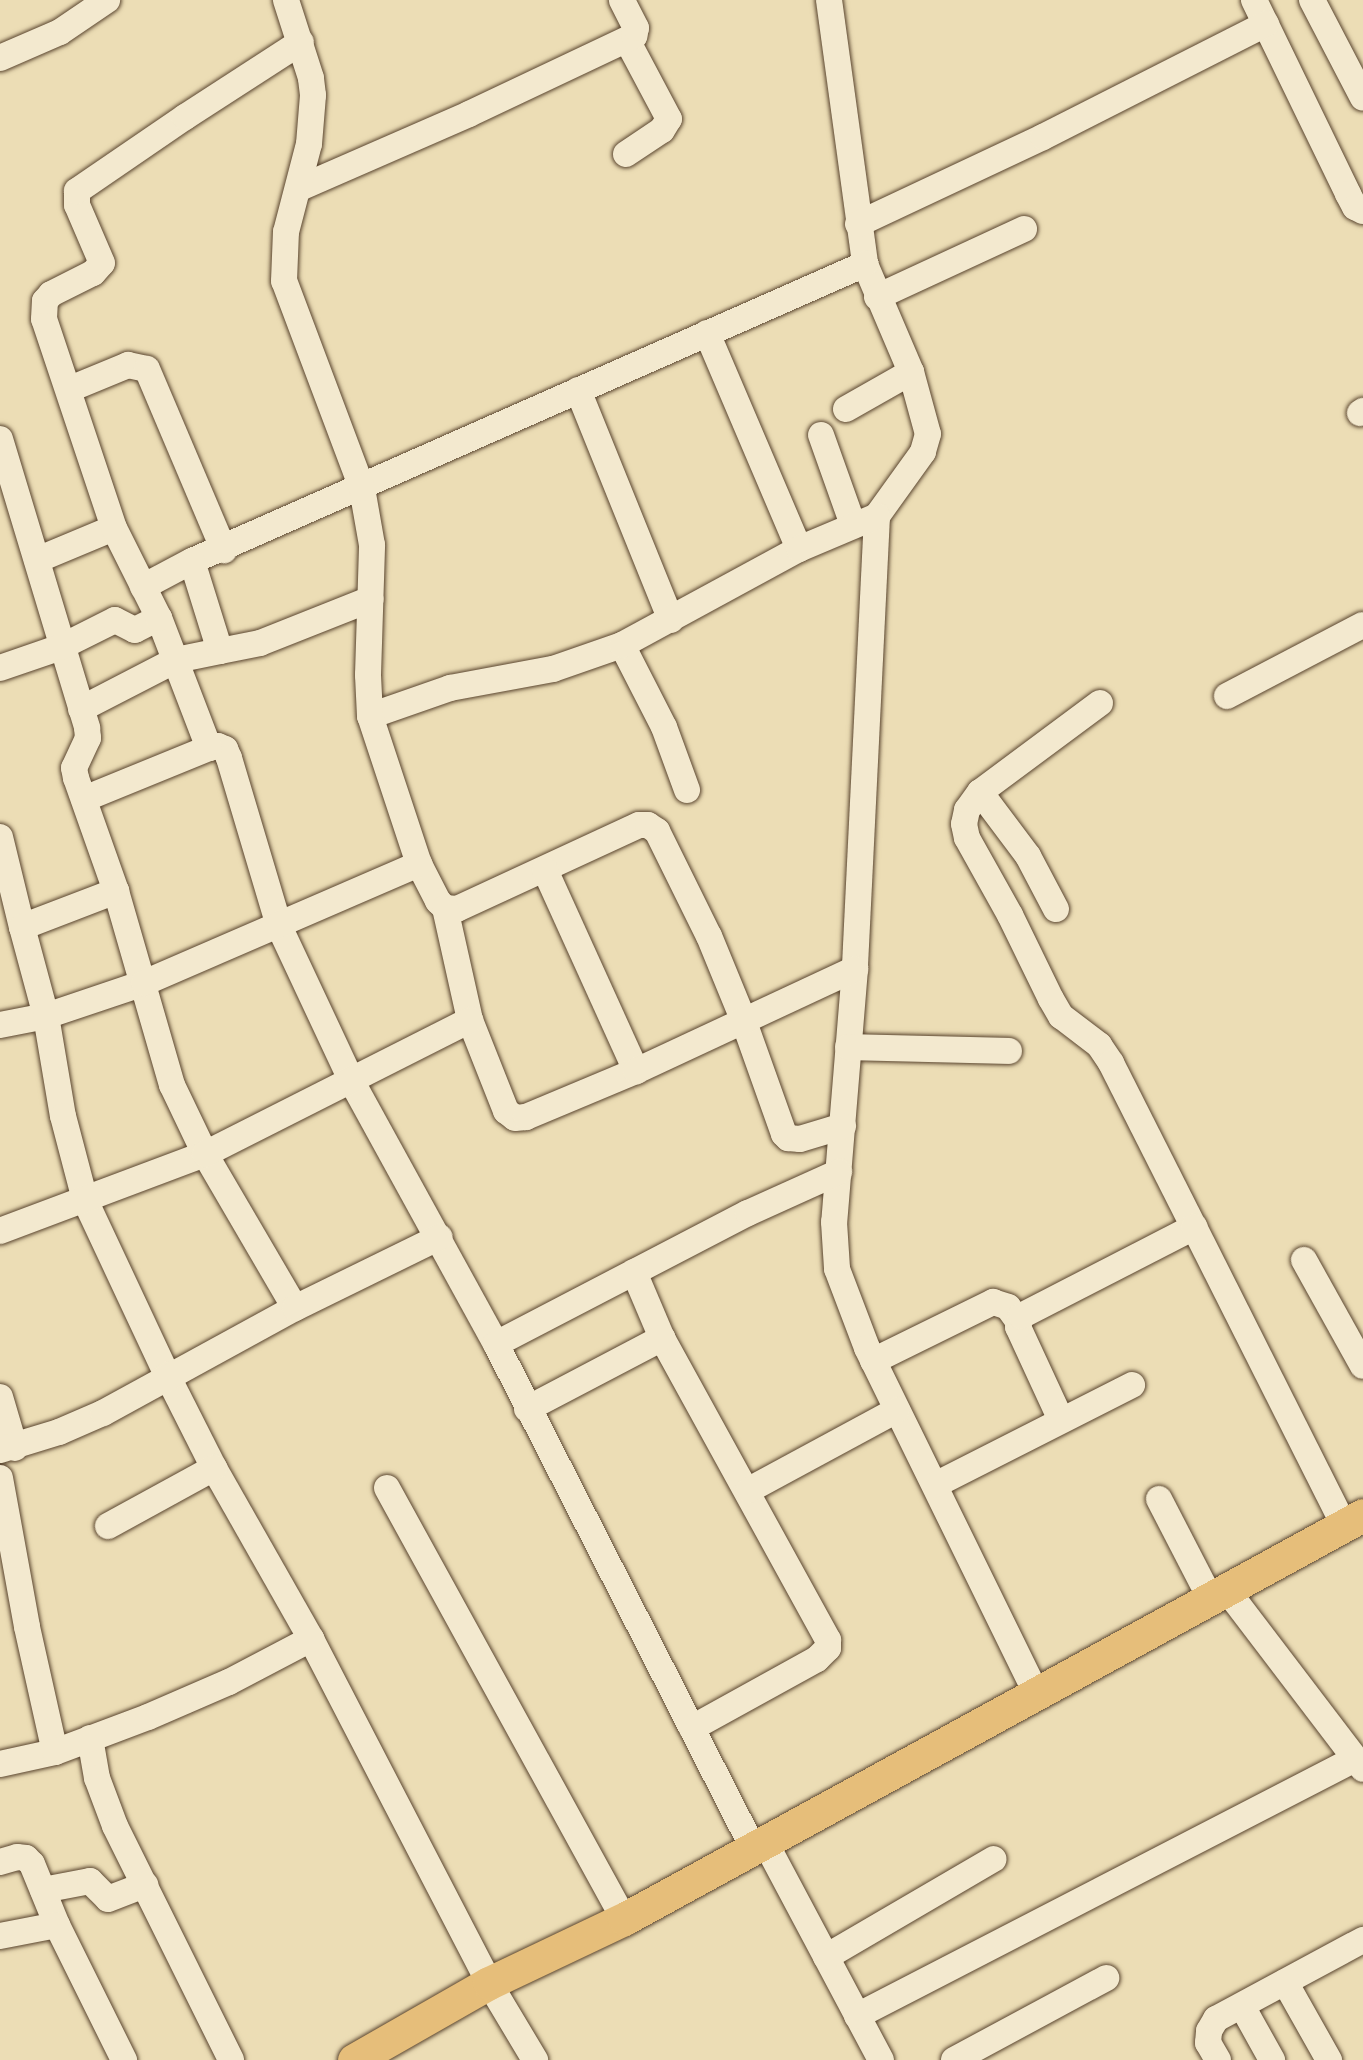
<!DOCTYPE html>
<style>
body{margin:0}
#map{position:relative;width:1363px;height:2060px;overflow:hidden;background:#ecddb5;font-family:"EB Garamond",serif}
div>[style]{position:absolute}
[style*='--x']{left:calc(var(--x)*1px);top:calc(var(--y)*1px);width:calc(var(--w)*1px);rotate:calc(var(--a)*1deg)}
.roads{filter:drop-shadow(0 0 2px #59442e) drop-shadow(0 0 2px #59442e)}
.minor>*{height:26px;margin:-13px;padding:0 13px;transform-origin:13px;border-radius:13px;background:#f3e9cf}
.major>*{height:33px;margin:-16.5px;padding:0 16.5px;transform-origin:16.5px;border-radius:16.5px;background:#e6be7a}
span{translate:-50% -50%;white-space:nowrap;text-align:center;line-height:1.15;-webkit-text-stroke:7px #f3e9cf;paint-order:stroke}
</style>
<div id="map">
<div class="roads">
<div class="minor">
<i style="--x:829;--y:0;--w:266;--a:82.2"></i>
<i style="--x:865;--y:264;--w:117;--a:66.9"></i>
<i style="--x:911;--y:372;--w:64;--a:74.7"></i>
<i style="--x:928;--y:434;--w:19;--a:106"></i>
<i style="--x:923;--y:452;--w:79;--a:125.7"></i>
<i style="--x:877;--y:516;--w:454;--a:92.8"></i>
<i style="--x:855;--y:969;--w:254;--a:94.7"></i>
<i style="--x:834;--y:1222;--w:47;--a:86.3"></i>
<i style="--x:837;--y:1269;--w:85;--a:69.2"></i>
<i style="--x:867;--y:1348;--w:384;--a:63.9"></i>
<i style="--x:1254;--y:0;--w:216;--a:64.1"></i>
<i style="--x:1348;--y:194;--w:15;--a:62"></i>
<i style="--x:1355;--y:207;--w:9;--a:27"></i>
<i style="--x:1312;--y:0;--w:110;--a:62.5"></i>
<i style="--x:0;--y:58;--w:65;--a:-23.4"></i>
<i style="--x:60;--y:32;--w:57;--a:-34.2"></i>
<i style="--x:626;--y:154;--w:43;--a:-33.7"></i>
<i style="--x:662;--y:130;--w:13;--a:-58"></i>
<i style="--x:669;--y:119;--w:89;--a:-118"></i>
<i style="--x:300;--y:188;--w:184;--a:-23.6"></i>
<i style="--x:469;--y:114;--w:183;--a:-25.3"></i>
<i style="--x:634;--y:36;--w:8;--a:-76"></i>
<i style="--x:636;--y:28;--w:31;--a:-117"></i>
<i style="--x:858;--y:224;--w:204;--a:-25.2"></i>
<i style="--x:1043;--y:137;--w:250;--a:-26.9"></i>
<i style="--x:877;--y:297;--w:162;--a:-24.8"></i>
<i style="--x:707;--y:333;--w:235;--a:66.9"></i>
<i style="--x:70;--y:389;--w:63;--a:-22.5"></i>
<i style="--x:128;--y:365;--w:19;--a:12"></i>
<i style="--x:147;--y:369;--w:197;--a:67"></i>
<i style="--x:578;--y:390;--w:248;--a:68"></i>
<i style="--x:846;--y:409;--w:75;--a:-29.6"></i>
<i style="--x:1360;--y:413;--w:4;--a:-34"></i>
<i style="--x:821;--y:435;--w:96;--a:70.4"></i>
<i style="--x:0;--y:439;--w:302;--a:73.2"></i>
<i style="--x:87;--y:728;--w:10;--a:84"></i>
<i style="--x:88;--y:738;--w:33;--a:115"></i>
<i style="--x:74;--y:768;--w:10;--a:79"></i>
<i style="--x:76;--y:778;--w:120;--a:70.5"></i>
<i style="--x:116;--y:891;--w:202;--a:73.9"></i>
<i style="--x:172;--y:1085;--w:76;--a:64.4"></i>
<i style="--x:205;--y:1154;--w:178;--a:59.7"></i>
<i style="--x:37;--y:560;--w:83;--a:-22.6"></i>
<i style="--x:143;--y:587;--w:55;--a:-28"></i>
<i style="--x:192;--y:561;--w:736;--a:-23.81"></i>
<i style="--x:622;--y:645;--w:92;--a:62.9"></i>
<i style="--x:664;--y:727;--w:67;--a:69.9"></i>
<i style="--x:220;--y:651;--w:41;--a:-11.3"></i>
<i style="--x:260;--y:643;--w:119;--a:-21.6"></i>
<i style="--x:0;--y:668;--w:65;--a:-19"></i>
<i style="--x:61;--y:647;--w:60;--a:-26.6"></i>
<i style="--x:115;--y:620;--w:22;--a:27"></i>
<i style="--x:135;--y:630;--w:27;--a:-27"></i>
<i style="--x:1227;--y:696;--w:153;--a:-27.6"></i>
<i style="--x:1100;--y:703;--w:149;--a:143.4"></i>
<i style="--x:980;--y:792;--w:22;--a:126"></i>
<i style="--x:967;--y:810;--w:14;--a:102"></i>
<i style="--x:964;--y:824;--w:14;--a:78"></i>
<i style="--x:967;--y:838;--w:88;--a:60.8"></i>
<i style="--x:1010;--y:915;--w:93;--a:64"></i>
<i style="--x:1051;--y:999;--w:20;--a:60"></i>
<i style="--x:1061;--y:1016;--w:48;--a:37.3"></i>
<i style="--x:1099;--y:1045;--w:22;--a:56"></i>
<i style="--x:1111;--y:1063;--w:184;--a:63.2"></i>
<i style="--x:81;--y:709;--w:107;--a:-27.3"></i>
<i style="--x:176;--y:660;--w:45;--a:-11.6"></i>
<i style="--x:220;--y:651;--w:94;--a:-107.3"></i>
<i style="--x:370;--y:716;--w:85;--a:-19.3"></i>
<i style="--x:450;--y:688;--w:105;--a:-10.5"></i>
<i style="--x:553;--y:669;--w:73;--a:-19.2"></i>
<i style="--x:622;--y:645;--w:201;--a:-28.5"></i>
<i style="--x:799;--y:549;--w:85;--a:-22.9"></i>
<i style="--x:209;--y:748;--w:9;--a:-13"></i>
<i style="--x:218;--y:746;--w:8;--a:23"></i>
<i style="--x:225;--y:749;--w:10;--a:66"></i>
<i style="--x:229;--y:758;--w:175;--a:73.4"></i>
<i style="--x:279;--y:926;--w:172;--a:64.9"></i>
<i style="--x:352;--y:1082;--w:299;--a:61.2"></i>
<i style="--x:496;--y:1344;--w:564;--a:62.98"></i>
<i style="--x:980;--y:792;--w:80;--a:53.1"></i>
<i style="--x:1028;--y:856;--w:60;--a:62.2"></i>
<i style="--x:84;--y:799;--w:135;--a:-22.2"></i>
<i style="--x:209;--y:748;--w:139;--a:-111"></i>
<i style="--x:159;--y:618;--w:101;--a:-116.6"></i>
<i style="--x:114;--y:528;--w:220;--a:-108.5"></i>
<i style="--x:44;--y:319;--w:18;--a:-87"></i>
<i style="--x:45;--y:301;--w:9;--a:-49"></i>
<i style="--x:51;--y:294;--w:47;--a:-26.6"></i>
<i style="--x:93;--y:273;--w:13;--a:-48"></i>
<i style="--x:102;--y:263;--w:63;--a:-113.3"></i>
<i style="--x:77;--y:205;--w:14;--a:-90"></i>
<i style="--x:77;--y:191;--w:131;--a:-34.4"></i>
<i style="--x:185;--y:117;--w:138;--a:-32.9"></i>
<i style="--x:0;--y:837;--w:93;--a:76.3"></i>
<i style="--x:22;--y:927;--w:101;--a:-21"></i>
<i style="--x:419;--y:864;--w:42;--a:62.8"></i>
<i style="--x:438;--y:901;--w:10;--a:45"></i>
<i style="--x:445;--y:908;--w:12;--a:5"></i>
<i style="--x:457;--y:909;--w:200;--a:-24.8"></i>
<i style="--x:639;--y:825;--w:9;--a:0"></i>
<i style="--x:648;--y:825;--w:11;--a:34"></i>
<i style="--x:657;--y:831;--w:117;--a:63.7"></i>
<i style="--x:709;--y:936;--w:90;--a:67.7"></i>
<i style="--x:743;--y:1019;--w:122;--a:70.4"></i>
<i style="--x:784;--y:1134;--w:6;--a:45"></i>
<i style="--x:788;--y:1138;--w:12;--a:5"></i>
<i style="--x:800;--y:1139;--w:45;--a:-16.8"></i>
<i style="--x:545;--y:870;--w:221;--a:65.6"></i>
<i style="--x:445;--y:908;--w:115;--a:77.4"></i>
<i style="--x:470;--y:1020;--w:98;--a:68.4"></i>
<i style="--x:506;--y:1111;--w:11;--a:38"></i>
<i style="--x:515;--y:1118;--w:11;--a:-5"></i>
<i style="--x:526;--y:1117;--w:119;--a:-22.7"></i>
<i style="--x:636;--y:1071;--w:242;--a:-25"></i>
<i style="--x:22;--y:927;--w:92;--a:74.9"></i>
<i style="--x:46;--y:1016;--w:101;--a:80.4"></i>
<i style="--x:63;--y:1116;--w:87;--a:75.3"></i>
<i style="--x:85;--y:1200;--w:193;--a:64.9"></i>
<i style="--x:167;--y:1375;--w:104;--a:63.2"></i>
<i style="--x:214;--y:1468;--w:197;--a:60.4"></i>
<i style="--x:311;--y:1639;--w:387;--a:62.6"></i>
<i style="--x:489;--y:1983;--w:90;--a:59.1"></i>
<i style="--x:0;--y:1025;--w:47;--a:-11.1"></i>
<i style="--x:46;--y:1016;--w:103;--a:-18.6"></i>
<i style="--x:144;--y:983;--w:300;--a:-23.4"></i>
<i style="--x:419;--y:864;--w:156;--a:-108.3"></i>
<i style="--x:370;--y:716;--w:41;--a:-92.8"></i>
<i style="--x:368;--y:675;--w:130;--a:-88.2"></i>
<i style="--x:372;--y:545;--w:58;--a:-100"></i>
<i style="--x:362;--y:488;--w:221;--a:-110.6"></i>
<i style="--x:284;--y:281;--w:49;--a:-87.7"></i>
<i style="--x:286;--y:232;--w:91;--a:-75.4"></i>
<i style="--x:309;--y:144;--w:49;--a:-85.3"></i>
<i style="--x:313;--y:95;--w:17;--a:-97"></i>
<i style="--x:311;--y:78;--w:82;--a:-107.8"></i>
<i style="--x:848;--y:1047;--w:161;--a:1.4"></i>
<i style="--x:0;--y:1231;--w:219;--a:-20.6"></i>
<i style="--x:205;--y:1154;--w:297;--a:-26.8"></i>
<i style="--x:1304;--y:1260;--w:121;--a:60.9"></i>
<i style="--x:634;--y:1272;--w:72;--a:67"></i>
<i style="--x:662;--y:1338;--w:345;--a:61.2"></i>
<i style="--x:828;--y:1640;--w:8;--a:90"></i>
<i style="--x:828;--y:1648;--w:16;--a:135"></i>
<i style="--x:817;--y:1659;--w:143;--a:151.1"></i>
<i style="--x:496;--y:1344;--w:284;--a:-27.5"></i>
<i style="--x:748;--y:1213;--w:100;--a:-24.3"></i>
<i style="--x:873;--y:1361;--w:134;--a:-26.2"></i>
<i style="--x:993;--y:1302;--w:16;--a:18"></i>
<i style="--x:1008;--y:1307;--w:17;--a:54"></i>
<i style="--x:0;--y:1397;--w:53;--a:73.6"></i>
<i style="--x:527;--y:1409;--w:153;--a:-27.7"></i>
<i style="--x:1061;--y:1420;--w:102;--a:-114.8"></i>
<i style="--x:1018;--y:1327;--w:11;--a:-75"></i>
<i style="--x:1021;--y:1316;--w:195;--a:-27.2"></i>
<i style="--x:1194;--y:1227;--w:334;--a:63.3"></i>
<i style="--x:0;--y:1450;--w:62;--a:-17"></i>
<i style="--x:59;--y:1432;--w:48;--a:-23.4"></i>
<i style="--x:103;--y:1413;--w:219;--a:-28.7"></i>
<i style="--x:295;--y:1308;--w:161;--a:-26.1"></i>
<i style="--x:0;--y:1478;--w:151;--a:79.7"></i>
<i style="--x:27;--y:1627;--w:128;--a:77.4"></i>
<i style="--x:935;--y:1485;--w:221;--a:-26.9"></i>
<i style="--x:387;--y:1488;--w:492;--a:61.2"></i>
<i style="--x:749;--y:1490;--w:168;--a:-28.4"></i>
<i style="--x:1159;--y:1499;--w:111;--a:62.7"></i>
<i style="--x:108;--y:1526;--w:121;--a:-28.7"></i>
<i style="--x:1226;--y:1589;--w:226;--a:52.7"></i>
<i style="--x:90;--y:1738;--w:41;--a:80.1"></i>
<i style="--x:97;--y:1778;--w:51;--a:69.4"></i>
<i style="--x:115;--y:1826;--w:261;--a:63.6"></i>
<i style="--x:0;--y:1764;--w:56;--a:-12.3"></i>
<i style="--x:55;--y:1752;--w:99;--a:-20.6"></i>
<i style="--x:148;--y:1717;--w:88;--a:-23.4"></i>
<i style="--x:229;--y:1682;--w:93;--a:-27.7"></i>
<i style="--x:764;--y:1840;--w:249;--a:62"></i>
<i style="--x:0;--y:1862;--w:18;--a:-16"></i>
<i style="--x:17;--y:1857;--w:9;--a:6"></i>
<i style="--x:26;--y:1858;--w:8;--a:45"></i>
<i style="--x:32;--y:1864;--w:66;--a:67.7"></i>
<i style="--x:57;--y:1925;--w:151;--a:63.6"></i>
<i style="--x:43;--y:1890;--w:48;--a:-10.8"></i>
<i style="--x:90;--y:1881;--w:25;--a:45"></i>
<i style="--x:108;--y:1899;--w:40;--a:-21"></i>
<i style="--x:0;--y:1936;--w:58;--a:-10.9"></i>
<i style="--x:826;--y:1957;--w:194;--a:-30.3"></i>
<i style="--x:1285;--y:1982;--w:90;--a:60.6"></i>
<i style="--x:1242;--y:2006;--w:62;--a:60.9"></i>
<i style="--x:857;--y:2016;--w:560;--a:-27.3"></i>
<i style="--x:954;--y:2060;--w:173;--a:-28.3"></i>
<i style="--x:1218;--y:2060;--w:20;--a:-120"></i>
<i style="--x:1208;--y:2043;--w:12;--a:-85"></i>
<i style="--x:1209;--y:2031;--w:14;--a:-60"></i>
<i style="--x:1216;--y:2019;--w:167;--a:-28.3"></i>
</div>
<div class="major">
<i style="--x:354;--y:2060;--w:155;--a:-29.7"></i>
<i style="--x:489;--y:1983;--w:149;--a:-25.4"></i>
<i style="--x:624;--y:1919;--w:842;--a:-28.66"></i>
</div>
</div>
</div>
